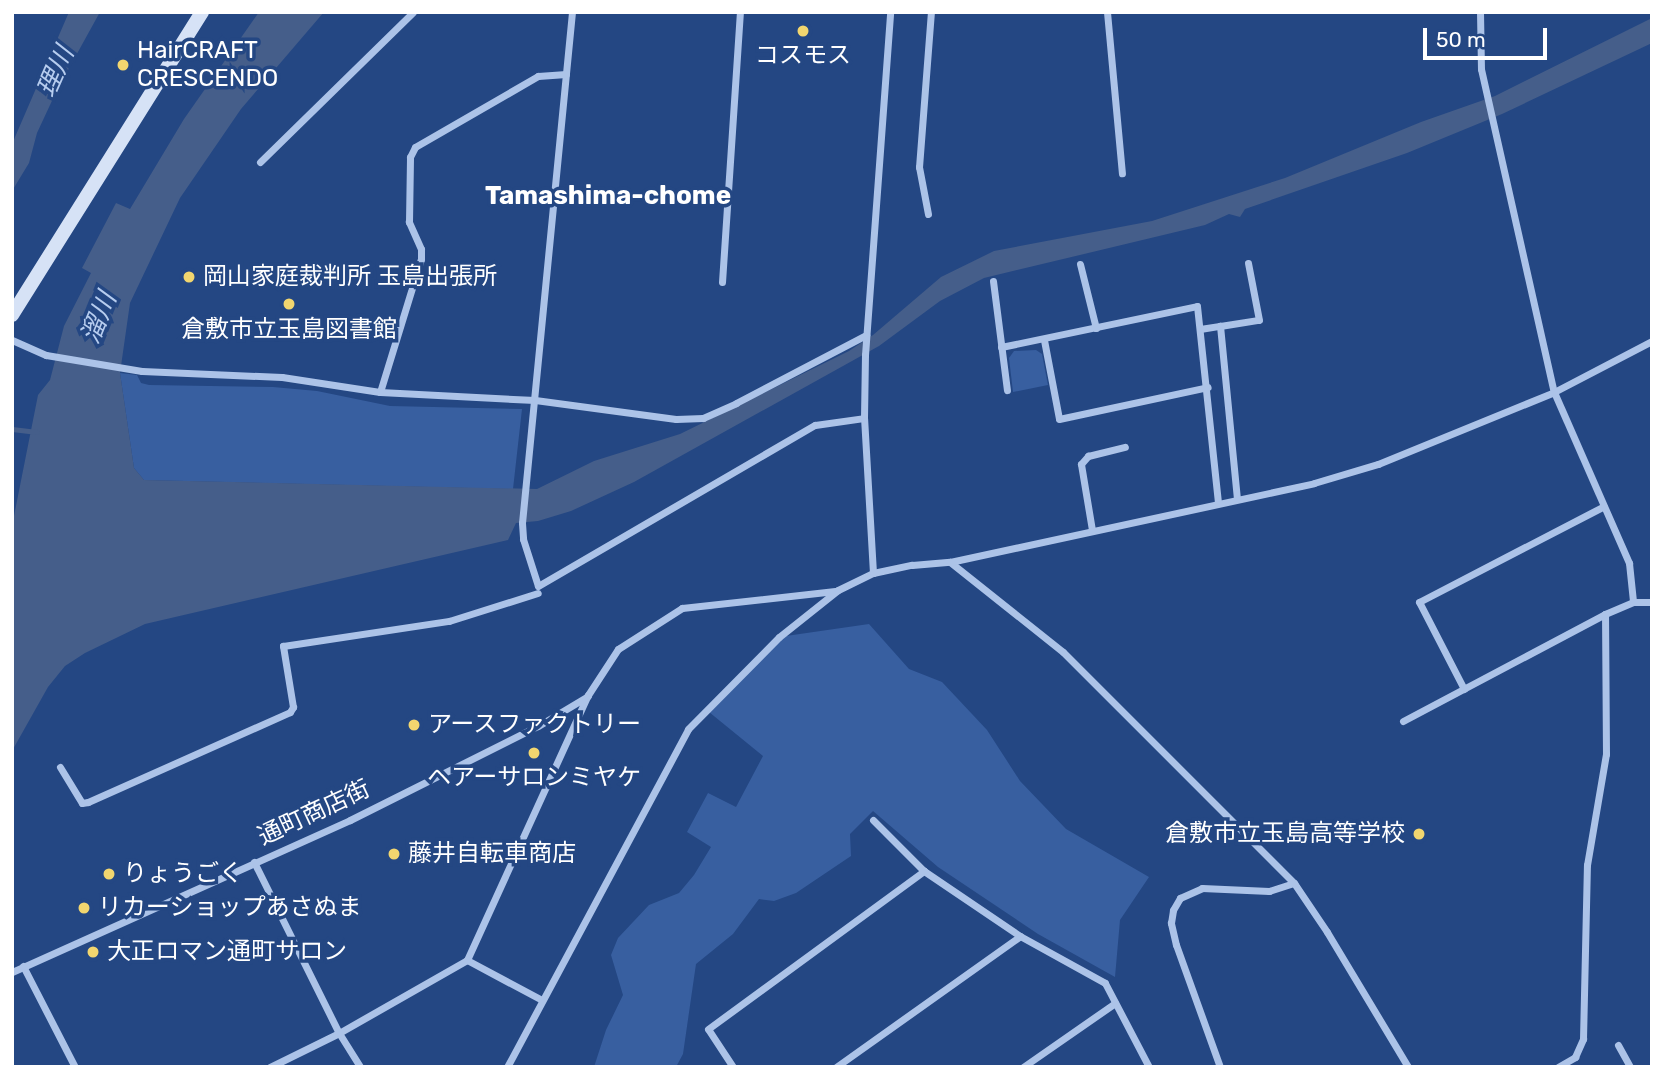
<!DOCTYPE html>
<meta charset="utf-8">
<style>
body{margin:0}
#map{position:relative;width:1664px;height:1079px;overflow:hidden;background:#244783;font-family:Rubik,"Noto Sans JP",sans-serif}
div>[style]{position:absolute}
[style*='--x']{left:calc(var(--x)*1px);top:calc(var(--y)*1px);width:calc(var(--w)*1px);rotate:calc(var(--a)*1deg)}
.green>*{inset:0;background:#385fa0}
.water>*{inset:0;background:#455e8a}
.stream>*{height:5px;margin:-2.5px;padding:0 2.5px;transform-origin:2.5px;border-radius:2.5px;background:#455e8a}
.street>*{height:7px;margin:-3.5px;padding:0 3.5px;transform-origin:3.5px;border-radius:3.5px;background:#acc3e8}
.secondary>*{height:14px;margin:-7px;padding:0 7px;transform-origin:7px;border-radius:7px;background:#d6e2f6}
.dots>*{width:19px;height:19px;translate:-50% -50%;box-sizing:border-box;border:4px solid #244783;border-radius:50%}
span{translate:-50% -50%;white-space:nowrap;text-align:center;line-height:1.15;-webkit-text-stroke:7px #244783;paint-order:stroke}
.poi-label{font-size:24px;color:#fff}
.left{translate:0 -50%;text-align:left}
.right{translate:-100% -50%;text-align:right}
.street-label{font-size:24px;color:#fff}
.water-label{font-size:26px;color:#b7cdef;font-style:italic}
.neighbourhood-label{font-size:26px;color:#fff;font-weight:700}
.frame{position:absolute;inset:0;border:14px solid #fff;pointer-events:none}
.scale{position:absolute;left:1423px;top:28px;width:124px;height:32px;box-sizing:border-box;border:4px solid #fff;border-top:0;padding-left:9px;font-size:21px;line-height:24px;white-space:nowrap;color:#fff;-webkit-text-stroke:5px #244783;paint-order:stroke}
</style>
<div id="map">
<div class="green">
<i style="clip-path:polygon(1036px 350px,1042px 354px,1048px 385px,1013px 392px,1009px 358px,1014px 351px)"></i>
<i style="clip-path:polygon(120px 373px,137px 375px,141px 383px,149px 385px,273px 387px,317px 391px,390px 406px,522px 409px,513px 489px,144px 480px,134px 468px)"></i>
<i style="clip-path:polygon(869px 624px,909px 669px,942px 682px,987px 730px,1020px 781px,1066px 829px,1149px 877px,1120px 920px,1115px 977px,1038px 934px,938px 867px,873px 811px,850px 834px,851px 856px,796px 893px,774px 901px,759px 899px,733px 934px,696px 964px,683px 1054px,676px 1067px,594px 1067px,606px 1030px,623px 995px,611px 955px,618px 938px,649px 905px,679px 893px,694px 875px,711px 847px,687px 832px,708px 793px,736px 807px,763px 756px,709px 712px,779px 637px)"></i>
</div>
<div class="water">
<i style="clip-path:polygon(69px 12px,100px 12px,57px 90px,37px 133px,29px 163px,12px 191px,12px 144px)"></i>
<i style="clip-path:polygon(259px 12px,324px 12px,241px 109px,180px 198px,130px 303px,120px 373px,134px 468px,144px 480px,537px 489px,594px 461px,680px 434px,849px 351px,873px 335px,941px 277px,994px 251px,1152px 221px,1285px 178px,1421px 122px,1495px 96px,1652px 18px,1652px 43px,1502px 114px,1407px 153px,1245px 209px,1240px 217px,1229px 214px,1205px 225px,984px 278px,940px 301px,879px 346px,634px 482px,571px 511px,538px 521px,516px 523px,508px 540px,145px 624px,85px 653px,65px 666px,48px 687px,12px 751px,12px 526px,38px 395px,50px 380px,64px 326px,91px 273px,82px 268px,116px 203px,130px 209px,184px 119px)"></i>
</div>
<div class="stream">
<i style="--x:12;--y:429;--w:25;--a:7"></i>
</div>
<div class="street">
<i style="--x:572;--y:12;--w:513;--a:95.59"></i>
<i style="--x:522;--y:523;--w:16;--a:86"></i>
<i style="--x:523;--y:539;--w:49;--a:72.3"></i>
<i style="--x:538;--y:586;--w:320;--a:-30.2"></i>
<i style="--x:815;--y:425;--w:49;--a:-8.1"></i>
<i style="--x:1107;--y:12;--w:162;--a:84.7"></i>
<i style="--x:1480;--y:12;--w:57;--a:89"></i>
<i style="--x:1481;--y:69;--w:331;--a:77.3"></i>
<i style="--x:1554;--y:392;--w:187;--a:66.3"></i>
<i style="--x:1629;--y:563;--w:39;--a:84"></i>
<i style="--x:260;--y:162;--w:214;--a:-44.4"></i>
<i style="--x:928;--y:214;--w:48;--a:-100.8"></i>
<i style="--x:919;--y:167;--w:155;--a:-85.6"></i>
<i style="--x:1080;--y:264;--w:66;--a:76"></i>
<i style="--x:993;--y:281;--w:110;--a:82.7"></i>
<i style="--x:722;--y:282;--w:271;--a:-86.2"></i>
<i style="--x:1200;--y:329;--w:20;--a:-9"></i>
<i style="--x:12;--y:340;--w:37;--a:24"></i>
<i style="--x:46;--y:355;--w:97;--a:9.5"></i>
<i style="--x:142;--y:371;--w:140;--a:2.5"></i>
<i style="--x:282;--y:377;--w:99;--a:8.7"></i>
<i style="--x:380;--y:392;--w:155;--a:3"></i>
<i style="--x:535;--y:400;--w:142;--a:7.7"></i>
<i style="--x:676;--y:419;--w:27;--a:-2"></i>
<i style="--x:703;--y:418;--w:36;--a:-24"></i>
<i style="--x:736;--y:403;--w:147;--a:-27.6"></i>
<i style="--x:1044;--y:340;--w:80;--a:79.2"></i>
<i style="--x:1059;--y:419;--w:152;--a:-12.1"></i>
<i style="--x:1001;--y:347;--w:200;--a:-11.8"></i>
<i style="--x:1197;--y:306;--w:197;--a:83.9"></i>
<i style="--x:380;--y:392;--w:139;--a:-72.9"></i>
<i style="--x:421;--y:259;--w:10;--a:-90"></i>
<i style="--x:421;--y:249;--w:30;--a:-114"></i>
<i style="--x:409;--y:222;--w:65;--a:-89.1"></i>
<i style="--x:410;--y:157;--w:11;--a:-63"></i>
<i style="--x:415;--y:147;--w:142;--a:-30"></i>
<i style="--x:538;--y:76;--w:28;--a:-4"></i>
<i style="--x:1237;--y:499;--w:174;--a:-95.6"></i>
<i style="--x:1220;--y:326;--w:39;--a:-9"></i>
<i style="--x:1259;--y:320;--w:58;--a:-100.9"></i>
<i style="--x:1092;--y:530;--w:67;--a:-99.5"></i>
<i style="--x:1081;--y:464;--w:11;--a:-49"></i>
<i style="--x:1088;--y:456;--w:38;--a:-14"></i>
<i style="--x:950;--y:562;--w:144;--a:38.5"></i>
<i style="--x:1063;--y:652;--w:327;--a:45"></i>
<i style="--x:1294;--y:883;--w:59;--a:56"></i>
<i style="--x:1327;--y:932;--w:157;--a:59"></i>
<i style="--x:873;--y:573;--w:155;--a:-93.3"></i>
<i style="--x:864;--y:418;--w:63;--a:-89.1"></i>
<i style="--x:865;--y:355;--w:344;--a:-85.8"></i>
<i style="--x:1464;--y:689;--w:98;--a:-117.3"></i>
<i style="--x:1419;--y:602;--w:208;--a:-27.4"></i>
<i style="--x:1403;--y:721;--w:229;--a:-27.9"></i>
<i style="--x:60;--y:767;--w:42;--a:58.6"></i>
<i style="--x:82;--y:803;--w:6;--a:-9"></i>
<i style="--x:88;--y:802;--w:221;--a:-24"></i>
<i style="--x:290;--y:712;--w:6;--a:-59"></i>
<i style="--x:293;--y:707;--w:62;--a:-99.3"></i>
<i style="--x:283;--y:646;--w:168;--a:-8.6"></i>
<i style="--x:449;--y:621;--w:93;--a:-17.5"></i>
<i style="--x:873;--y:820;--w:72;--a:45"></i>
<i style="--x:924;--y:871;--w:116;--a:34.1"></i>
<i style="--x:1020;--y:936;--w:97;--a:28.9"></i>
<i style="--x:1105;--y:983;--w:95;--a:62.4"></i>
<i style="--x:254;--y:862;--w:191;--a:63.6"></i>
<i style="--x:339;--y:1033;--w:40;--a:58"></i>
<i style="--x:467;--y:960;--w:85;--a:28.1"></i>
<i style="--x:23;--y:966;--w:114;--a:62.8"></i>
<i style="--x:12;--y:972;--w:371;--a:-24.2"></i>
<i style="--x:350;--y:820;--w:210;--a:-26.6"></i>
<i style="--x:538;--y:726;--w:58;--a:-31"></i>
<i style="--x:1618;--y:1045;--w:25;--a:61"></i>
<i style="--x:270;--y:1067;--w:77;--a:-26.2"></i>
<i style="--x:339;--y:1033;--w:147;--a:-29.7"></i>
<i style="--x:467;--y:960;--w:291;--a:-65.5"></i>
<i style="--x:588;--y:695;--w:55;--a:-56.9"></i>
<i style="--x:618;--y:649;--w:76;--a:-32.6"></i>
<i style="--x:682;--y:608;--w:154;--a:-6.3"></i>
<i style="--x:507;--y:1067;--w:383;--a:-61.8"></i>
<i style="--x:688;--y:729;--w:129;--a:-45.3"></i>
<i style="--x:779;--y:637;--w:75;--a:-38.5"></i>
<i style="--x:838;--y:590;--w:39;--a:-26"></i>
<i style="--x:873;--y:573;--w:40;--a:-12"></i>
<i style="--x:912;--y:565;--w:38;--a:-5"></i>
<i style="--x:950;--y:562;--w:372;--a:-12.2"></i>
<i style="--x:1314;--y:483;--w:67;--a:-16.5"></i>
<i style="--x:1378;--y:464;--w:190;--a:-22.2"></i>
<i style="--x:1554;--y:392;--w:110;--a:-27.5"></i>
<i style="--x:733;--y:1067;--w:45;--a:-123.3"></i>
<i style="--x:708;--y:1029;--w:268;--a:-36.2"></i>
<i style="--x:836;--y:1067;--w:226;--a:-35.4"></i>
<i style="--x:1023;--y:1067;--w:112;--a:-34.8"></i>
<i style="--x:1220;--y:1067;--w:130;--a:-109.8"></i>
<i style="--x:1176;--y:945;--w:23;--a:-103"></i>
<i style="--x:1171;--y:923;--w:13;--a:-81"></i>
<i style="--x:1173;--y:910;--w:14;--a:-60"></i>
<i style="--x:1180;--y:898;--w:24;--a:-24"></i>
<i style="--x:1202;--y:888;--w:67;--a:2.6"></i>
<i style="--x:1269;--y:891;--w:26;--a:-18"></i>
<i style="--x:1558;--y:1067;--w:20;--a:-30"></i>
<i style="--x:1575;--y:1057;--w:20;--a:-66"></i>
<i style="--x:1583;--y:1039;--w:174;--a:-88.7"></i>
<i style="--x:1587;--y:865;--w:113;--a:-80.3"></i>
<i style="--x:1606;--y:754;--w:140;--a:-90.4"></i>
<i style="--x:1605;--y:614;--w:30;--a:-23"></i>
<i style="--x:1633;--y:602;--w:19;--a:0"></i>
</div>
<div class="secondary">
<i style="--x:12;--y:315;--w:358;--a:-57.9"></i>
</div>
<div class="dots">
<i style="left:803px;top:31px;background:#f2d66f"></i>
<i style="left:123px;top:65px;background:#f2d66f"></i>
<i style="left:189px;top:277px;background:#f2d66f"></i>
<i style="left:289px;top:304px;background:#f2d66f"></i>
<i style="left:414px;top:725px;background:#f2d66f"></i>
<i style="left:534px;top:753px;background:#f2d66f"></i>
<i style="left:1419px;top:834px;background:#f2d66f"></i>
<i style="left:394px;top:854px;background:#f2d66f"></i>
<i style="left:109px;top:874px;background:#f2d66f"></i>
<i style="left:84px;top:908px;background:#f2d66f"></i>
<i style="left:93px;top:952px;background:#f2d66f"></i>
</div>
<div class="poi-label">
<span class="left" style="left:137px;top:65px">HairCRAFT<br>CRESCENDO</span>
<span style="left:803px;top:56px">コスモス</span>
<span class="left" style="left:203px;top:277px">岡山家庭裁判所 玉島出張所</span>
<span style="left:289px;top:330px">倉敷市立玉島図書館</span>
<span class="left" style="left:428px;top:725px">アースファクトリー</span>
<span style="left:534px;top:778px">ヘアーサロンミヤケ</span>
<span class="right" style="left:1405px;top:834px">倉敷市立玉島高等学校</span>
<span class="left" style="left:408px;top:854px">藤井自転車商店</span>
<span class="left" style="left:123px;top:874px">りょうごく</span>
<span class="left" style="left:98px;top:908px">リカーショップあさぬま</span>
<span class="left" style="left:107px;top:952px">大正ロマン通町サロン</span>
</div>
<div class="street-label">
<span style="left:314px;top:813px;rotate:-25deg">通町商店街</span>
</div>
<div class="water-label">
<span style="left:56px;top:72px;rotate:-66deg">理川</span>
<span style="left:99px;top:318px;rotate:-68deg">溜川</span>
</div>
<div class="neighbourhood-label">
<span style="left:608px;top:196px">Tamashima-chome</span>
</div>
<div class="frame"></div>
<div class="scale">50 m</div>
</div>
